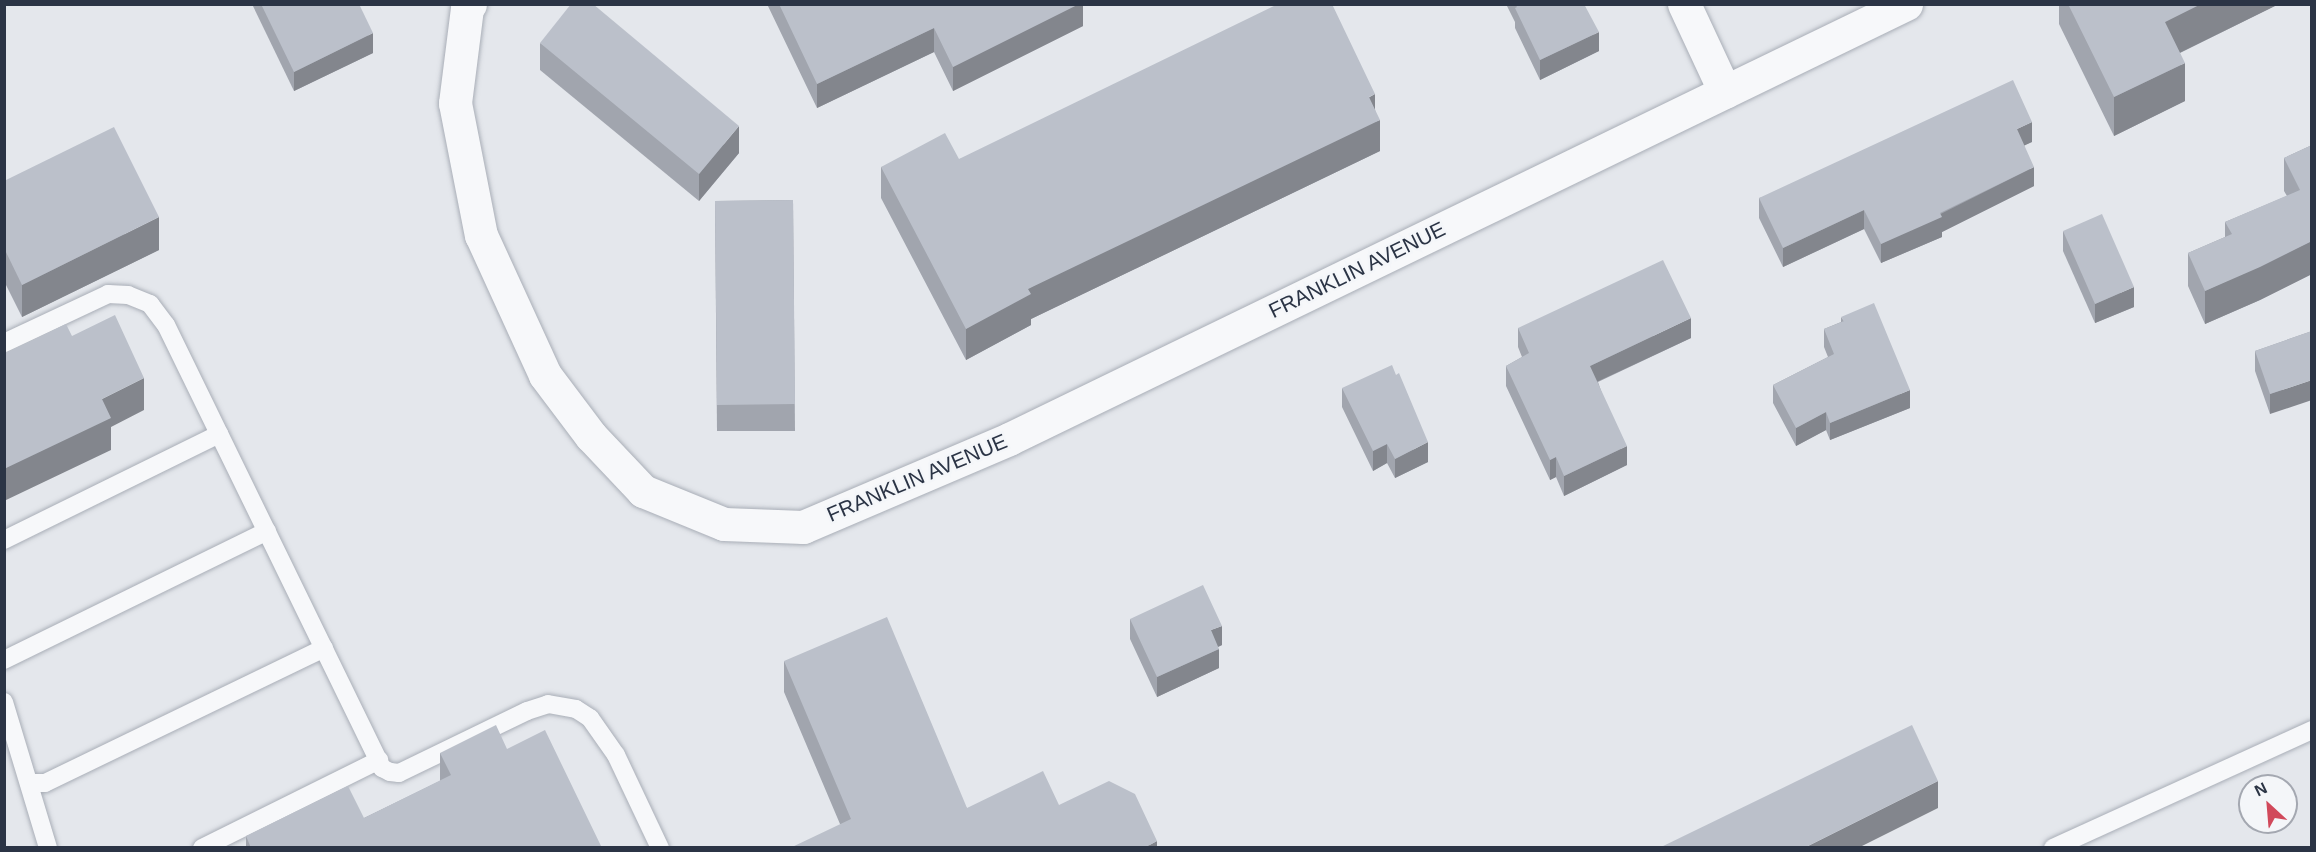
<!DOCTYPE html>
<style>
body{margin:0}
#map{position:relative;width:2316px;height:852px;overflow:hidden;background:#e4e7ec;font-family:Arial,sans-serif}
div>[style]{position:absolute}
[style*='--x']{left:calc(var(--x)*1px);top:calc(var(--y)*1px);width:calc(var(--w)*1px);rotate:calc(var(--a)*1deg)}
.roads{filter:drop-shadow(0 0 2px #a9aeb7) drop-shadow(0 0 2px #a9aeb7)}
.service>*{height:18px;margin:-9px;padding:0 9px;transform-origin:9px;border-radius:9px;background:#f7f8fa}
.minor>*{height:33px;margin:-16.5px;padding:0 16.5px;transform-origin:16.5px;border-radius:16.5px;background:#f7f8fa}
.wall>*{inset:0;background:#a1a5ae}
.shaded-wall>*{inset:0;background:#83868d}
.building>*{inset:0;background:#bbc0ca}
span{translate:-50% -50%;white-space:nowrap;text-align:center;line-height:1.15;-webkit-text-stroke:5px #f4f6f9;paint-order:stroke}
.street-label{font-size:21px;color:#2b3445}
.frame{position:absolute;inset:0;border:6px solid #2b3445;pointer-events:none}
.north{position:absolute;left:2238px;top:774px;width:60px;height:60px;box-sizing:border-box;background:#f4f6f9;border:2px solid #a4a8b1;border-radius:50%;rotate:334deg;font-size:16px;font-weight:700;line-height:24px;text-align:center;color:#2b3445}
.north::after{content:'';display:block;margin:auto;width:21px;height:27px;background:#d1495b;clip-path:polygon(50% 0,100% 100%,50% 72%,0 100%)}
</style>
<div id="map">
<div class="roads">
<div class="service">
<i style="--x:4;--y:343;--w:115;--a:-25.2"></i>
<i style="--x:108;--y:294;--w:20;--a:3"></i>
<i style="--x:128;--y:295;--w:24;--a:22"></i>
<i style="--x:150;--y:304;--w:26;--a:53"></i>
<i style="--x:166;--y:325;--w:493;--a:64"></i>
<i style="--x:382;--y:768;--w:9;--a:27"></i>
<i style="--x:390;--y:772;--w:9;--a:6"></i>
<i style="--x:399;--y:773;--w:142;--a:-25.8"></i>
<i style="--x:527;--y:711;--w:22;--a:-18"></i>
<i style="--x:548;--y:704;--w:28;--a:10"></i>
<i style="--x:576;--y:709;--w:17;--a:33"></i>
<i style="--x:590;--y:718;--w:45;--a:54.9"></i>
<i style="--x:616;--y:755;--w:103;--a:64.7"></i>
<i style="--x:4;--y:540;--w:240;--a:-26.2"></i>
<i style="--x:4;--y:660;--w:293;--a:-26.1"></i>
<i style="--x:4;--y:702;--w:152;--a:73.2"></i>
<i style="--x:29;--y:783;--w:16;--a:0"></i>
<i style="--x:45;--y:783;--w:310;--a:-25.8"></i>
<i style="--x:202;--y:848;--w:198;--a:-26.4"></i>
<i style="--x:2053;--y:848;--w:285;--a:-24.5"></i>
</div>
<div class="minor">
<i style="--x:470;--y:4;--w:5;--a:127"></i>
<i style="--x:467;--y:8;--w:96;--a:97.2"></i>
<i style="--x:455;--y:103;--w:135;--a:78.9"></i>
<i style="--x:481;--y:235;--w:154;--a:65.4"></i>
<i style="--x:545;--y:375;--w:76;--a:53"></i>
<i style="--x:591;--y:436;--w:76;--a:46.6"></i>
<i style="--x:643;--y:491;--w:87;--a:22.2"></i>
<i style="--x:724;--y:524;--w:79;--a:2.2"></i>
<i style="--x:803;--y:527;--w:224;--a:-23.1"></i>
<i style="--x:1009;--y:439;--w:997;--a:-25.87"></i>
<i style="--x:1684;--y:4;--w:97;--a:65"></i>
</div>
</div>
<div class="wall">
<i style="clip-path:polygon(252px 4px,359px 4px,373px 53px,294px 91px)"></i>
<i style="clip-path:polygon(767px 4px,1083px 4px,1083px 26px,953px 91px,934px 52px,817px 108px)"></i>
<i style="clip-path:polygon(1506px 4px,1584px 4px,1599px 51px,1540px 80px,1515px 28px,1515px 22px)"></i>
<i style="clip-path:polygon(2059px 4px,2279px 4px,2180px 53px,2185px 101px,2114px 136px,2059px 24px)"></i>
<i style="clip-path:polygon(540px 43px,739px 153px,699px 201px,540px 70px)"></i>
<i style="clip-path:polygon(1375px 109px,1380px 151px,1031px 319px,1031px 325px,966px 360px,881px 198px,881px 167px,959px 159px)"></i>
<i style="clip-path:polygon(2032px 142px,2024px 145px,2034px 186px,1942px 232px,1942px 237px,1881px 263px,1864px 229px,1783px 267px,1759px 218px,1759px 198px)"></i>
<i style="clip-path:polygon(2312px 145px,2312px 274px,2260px 300px,2205px 324px,2188px 286px,2188px 253px,2225px 237px,2225px 222px,2287px 196px,2284px 191px,2284px 158px)"></i>
<i style="clip-path:polygon(4px 181px,159px 250px,22px 317px,4px 281px)"></i>
<i style="clip-path:polygon(793px 200px,795px 431px,717px 431px,715px 201px)"></i>
<i style="clip-path:polygon(2063px 231px,2134px 307px,2095px 323px,2063px 251px)"></i>
<i style="clip-path:polygon(1841px 317px,1910px 408px,1830px 440px,1826px 430px,1796px 446px,1773px 403px,1773px 385px,1828px 357px,1824px 347px,1824px 329px,1841px 322px)"></i>
<i style="clip-path:polygon(1518px 328px,1691px 338px,1598px 382px,1627px 465px,1564px 496px,1556px 477px,1550px 480px,1506px 386px,1506px 366px,1522px 357px,1518px 347px)"></i>
<i style="clip-path:polygon(2312px 331px,2270px 414px,2255px 371px,2255px 351px)"></i>
<i style="clip-path:polygon(1342px 388px,1428px 462px,1395px 478px,1387px 463px,1373px 471px,1342px 407px)"></i>
<i style="clip-path:polygon(1130px 619px,1222px 645px,1218px 647px,1219px 668px,1157px 697px,1130px 639px)"></i>
<i style="clip-path:polygon(784px 661px,967px 808px,1059px 805px,1157px 848px,840px 824px,784px 692px)"></i>
<i style="clip-path:polygon(507px 749px,602px 848px,246px 848px,246px 836px,364px 818px,440px 781px,440px 753px)"></i>
</div>
<div class="shaded-wall">
<i style="clip-path:polygon(1079px 4px,1083px 4px,1083px 26px,953px 91px,953px 67px)"></i>
<i style="clip-path:polygon(2201px 4px,2279px 4px,2165px 60px,2165px 22px)"></i>
<i style="clip-path:polygon(934px 28px,934px 52px,817px 108px,817px 84px)"></i>
<i style="clip-path:polygon(1599px 32px,1599px 51px,1540px 80px,1540px 60px)"></i>
<i style="clip-path:polygon(373px 33px,373px 53px,294px 91px,294px 72px)"></i>
<i style="clip-path:polygon(2185px 63px,2185px 101px,2114px 136px,2114px 97px)"></i>
<i style="clip-path:polygon(1375px 94px,1375px 122px,1380px 120px,1380px 151px,1031px 319px,1031px 325px,966px 360px,966px 329px,1028px 289px)"></i>
<i style="clip-path:polygon(2032px 122px,2032px 142px,2017px 149px,2017px 129px)"></i>
<i style="clip-path:polygon(739px 126px,739px 153px,699px 201px,699px 174px)"></i>
<i style="clip-path:polygon(2034px 167px,2034px 186px,1942px 232px,1942px 237px,1881px 263px,1881px 244px)"></i>
<i style="clip-path:polygon(1864px 210px,1864px 229px,1783px 267px,1783px 248px)"></i>
<i style="clip-path:polygon(159px 217px,159px 250px,22px 317px,22px 285px)"></i>
<i style="clip-path:polygon(2312px 241px,2312px 274px,2260px 300px,2205px 324px,2205px 291px)"></i>
<i style="clip-path:polygon(2134px 287px,2134px 307px,2095px 323px,2095px 304px)"></i>
<i style="clip-path:polygon(1691px 318px,1691px 338px,1590px 385px,1590px 366px)"></i>
<i style="clip-path:polygon(144px 378px,144px 410px,111px 427px,111px 450px,4px 501px,4px 469px,102px 399px)"></i>
<i style="clip-path:polygon(2312px 380px,2312px 400px,2270px 414px,2270px 394px)"></i>
<i style="clip-path:polygon(1910px 390px,1910px 408px,1830px 440px,1830px 423px)"></i>
<i style="clip-path:polygon(1826px 412px,1826px 430px,1796px 446px,1796px 428px)"></i>
<i style="clip-path:polygon(1428px 442px,1428px 462px,1395px 478px,1395px 459px)"></i>
<i style="clip-path:polygon(1387px 444px,1387px 463px,1373px 471px,1373px 451px)"></i>
<i style="clip-path:polygon(1627px 446px,1627px 465px,1564px 496px,1564px 476px)"></i>
<i style="clip-path:polygon(1556px 457px,1556px 477px,1550px 480px,1550px 460px)"></i>
<i style="clip-path:polygon(1222px 626px,1222px 645px,1211px 650px,1211px 630px)"></i>
<i style="clip-path:polygon(1219px 649px,1219px 668px,1157px 697px,1157px 677px)"></i>
<i style="clip-path:polygon(1938px 781px,1938px 808px,1858px 848px,1804px 848px)"></i>
<i style="clip-path:polygon(1157px 841px,1157px 848px,1144px 848px)"></i>
</div>
<div class="building">
<i style="clip-path:polygon(261px 4px,359px 4px,373px 33px,294px 72px)"></i>
<i style="clip-path:polygon(571px 4px,593px 4px,739px 126px,699px 174px,540px 43px)"></i>
<i style="clip-path:polygon(779px 4px,1079px 4px,953px 67px,934px 28px,817px 84px)"></i>
<i style="clip-path:polygon(1278px 4px,1332px 4px,1375px 94px,1369px 97px,1380px 120px,1028px 289px,1031px 294px,966px 329px,881px 167px,945px 133px,959px 159px)"></i>
<i style="clip-path:polygon(1515px 4px,1584px 4px,1599px 32px,1540px 60px,1515px 8px,1517px 7px)"></i>
<i style="clip-path:polygon(2068px 4px,2201px 4px,2165px 22px,2185px 63px,2114px 97px)"></i>
<i style="clip-path:polygon(2013px 80px,2032px 122px,2017px 129px,2034px 167px,1940px 213px,1942px 217px,1881px 244px,1864px 210px,1783px 248px,1759px 198px)"></i>
<i style="clip-path:polygon(114px 127px,159px 217px,22px 285px,4px 248px,4px 181px)"></i>
<i style="clip-path:polygon(2312px 145px,2312px 241px,2260px 267px,2205px 291px,2188px 253px,2232px 234px,2225px 222px,2300px 190px,2284px 158px)"></i>
<i style="clip-path:polygon(793px 200px,795px 404px,717px 405px,715px 201px)"></i>
<i style="clip-path:polygon(2102px 214px,2134px 287px,2095px 304px,2063px 231px)"></i>
<i style="clip-path:polygon(1663px 260px,1691px 318px,1590px 366px,1627px 446px,1564px 476px,1556px 457px,1550px 460px,1506px 366px,1529px 353px,1518px 328px)"></i>
<i style="clip-path:polygon(1874px 303px,1910px 390px,1830px 423px,1826px 412px,1796px 428px,1773px 385px,1834px 354px,1824px 329px,1844px 321px,1841px 317px)"></i>
<i style="clip-path:polygon(115px 315px,144px 378px,102px 399px,111px 418px,4px 469px,4px 354px,66px 324px,72px 336px)"></i>
<i style="clip-path:polygon(2312px 331px,2312px 380px,2270px 394px,2255px 351px)"></i>
<i style="clip-path:polygon(1392px 365px,1396px 375px,1399px 373px,1428px 442px,1395px 459px,1387px 444px,1373px 451px,1342px 388px)"></i>
<i style="clip-path:polygon(1203px 585px,1222px 626px,1211px 630px,1219px 649px,1157px 677px,1130px 619px)"></i>
<i style="clip-path:polygon(887px 617px,967px 808px,1043px 771px,1059px 805px,1109px 781px,1135px 794px,1157px 841px,1144px 848px,790px 848px,851px 819px,784px 661px)"></i>
<i style="clip-path:polygon(496px 725px,507px 749px,545px 730px,602px 848px,251px 848px,246px 836px,348px 786px,364px 818px,451px 775px,440px 753px)"></i>
<i style="clip-path:polygon(1912px 725px,1938px 781px,1804px 848px,1659px 848px)"></i>
</div>
<div class="street-label">
<span style="left:1357px;top:270px;rotate:-26deg">FRANKLIN AVENUE</span>
<span style="left:917px;top:478px;rotate:-23deg">FRANKLIN AVENUE</span>
</div>
<div class="frame"></div>
<div class="north">N</div>
</div>
